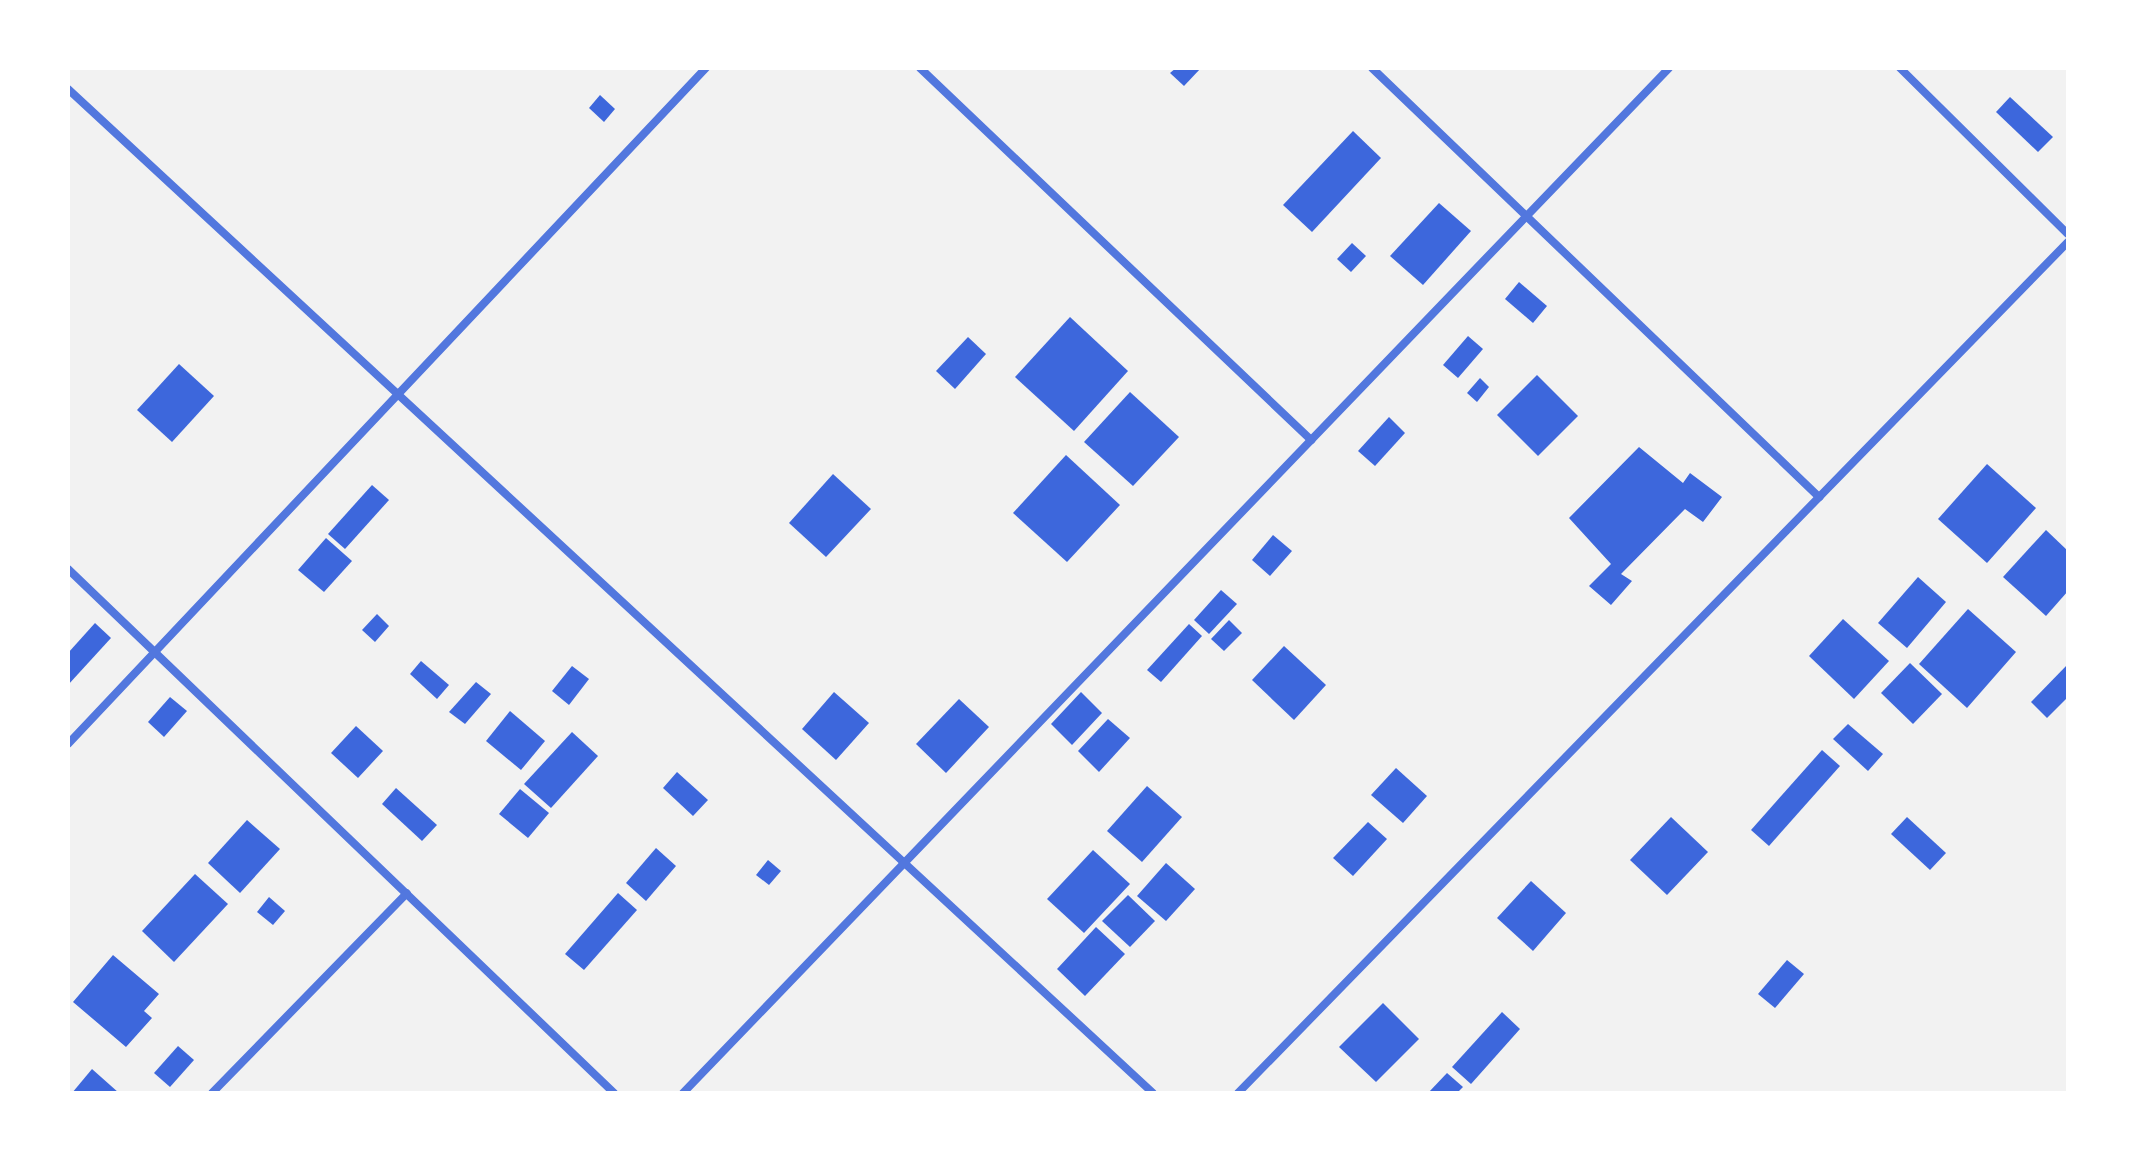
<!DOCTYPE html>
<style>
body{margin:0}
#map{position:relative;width:2136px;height:1161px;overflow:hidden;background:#f2f2f2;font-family:"IBM Plex Sans",sans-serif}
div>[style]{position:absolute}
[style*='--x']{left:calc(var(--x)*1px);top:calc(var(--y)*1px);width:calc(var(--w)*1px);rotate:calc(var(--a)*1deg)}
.building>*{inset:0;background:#3d67dc}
.minor>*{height:8px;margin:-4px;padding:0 4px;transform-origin:4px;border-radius:4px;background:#5277de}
span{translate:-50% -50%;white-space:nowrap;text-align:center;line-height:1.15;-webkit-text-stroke:8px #fff;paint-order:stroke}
.frame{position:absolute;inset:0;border:70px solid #fff;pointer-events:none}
</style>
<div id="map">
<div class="building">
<i style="clip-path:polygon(1176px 68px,1201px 68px,1184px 86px,1170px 73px)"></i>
<i style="clip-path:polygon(600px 95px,615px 109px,604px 122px,589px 108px)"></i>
<i style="clip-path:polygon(2010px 97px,2053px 137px,2038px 152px,1996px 112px)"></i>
<i style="clip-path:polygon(1353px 131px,1381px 158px,1312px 232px,1283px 205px)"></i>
<i style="clip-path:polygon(1439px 203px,1471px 231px,1423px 285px,1390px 256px)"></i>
<i style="clip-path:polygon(1352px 243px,1366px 256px,1351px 272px,1337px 259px)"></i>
<i style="clip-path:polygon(1519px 282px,1547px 306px,1533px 323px,1505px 299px)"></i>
<i style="clip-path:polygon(1070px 317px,1128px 371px,1074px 431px,1015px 377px)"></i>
<i style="clip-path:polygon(1468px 336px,1483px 349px,1458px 378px,1443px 365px)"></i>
<i style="clip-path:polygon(968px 337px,986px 354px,955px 389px,936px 371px)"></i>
<i style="clip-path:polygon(179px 364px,214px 396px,172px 442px,137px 410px)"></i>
<i style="clip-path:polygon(1537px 375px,1578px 416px,1538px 456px,1497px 415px)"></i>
<i style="clip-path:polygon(1480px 378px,1489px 387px,1477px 402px,1467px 393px)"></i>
<i style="clip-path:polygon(1130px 392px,1179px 437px,1133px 486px,1084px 442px)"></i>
<i style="clip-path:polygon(1389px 417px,1405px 433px,1375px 466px,1358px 451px)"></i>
<i style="clip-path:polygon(1639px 447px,1683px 483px,1690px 473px,1722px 497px,1703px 522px,1685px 509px,1621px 574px,1632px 581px,1611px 605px,1589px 586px,1611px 564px,1569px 518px)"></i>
<i style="clip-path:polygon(1066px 455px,1120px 505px,1067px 562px,1013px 513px)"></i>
<i style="clip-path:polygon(1987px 464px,2036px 508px,1987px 563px,1938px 519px)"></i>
<i style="clip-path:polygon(833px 474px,871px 509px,826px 557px,789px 523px)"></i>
<i style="clip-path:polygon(372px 485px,389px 500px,345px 549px,328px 534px)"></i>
<i style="clip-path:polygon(2046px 530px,2068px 551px,2068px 591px,2046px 616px,2003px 577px)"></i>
<i style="clip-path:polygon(1273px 535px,1292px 551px,1270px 576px,1252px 560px)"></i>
<i style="clip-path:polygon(326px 538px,352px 561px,324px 592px,298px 570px)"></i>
<i style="clip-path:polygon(1918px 577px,1946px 602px,1907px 648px,1878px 623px)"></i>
<i style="clip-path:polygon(1221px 590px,1237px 604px,1209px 634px,1194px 620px)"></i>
<i style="clip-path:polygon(1968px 609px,2016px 652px,1967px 708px,1919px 664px)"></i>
<i style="clip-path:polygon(377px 614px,389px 626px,375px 642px,362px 630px)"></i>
<i style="clip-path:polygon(1843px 619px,1889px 661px,1854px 699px,1809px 656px)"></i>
<i style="clip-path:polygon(1229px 620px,1242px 633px,1224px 651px,1211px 639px)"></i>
<i style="clip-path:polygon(95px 623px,111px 638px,68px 685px,68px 653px)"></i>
<i style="clip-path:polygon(1189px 624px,1202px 636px,1161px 682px,1147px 670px)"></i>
<i style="clip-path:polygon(1284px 646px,1326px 685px,1294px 720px,1252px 680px)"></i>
<i style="clip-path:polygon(421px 661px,449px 685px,437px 699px,410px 674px)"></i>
<i style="clip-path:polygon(1910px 663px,1942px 694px,1913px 724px,1881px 693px)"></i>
<i style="clip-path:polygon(2068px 664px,2068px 697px,2047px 718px,2031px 702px)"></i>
<i style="clip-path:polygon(572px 666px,589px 679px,569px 705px,552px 691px)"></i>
<i style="clip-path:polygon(476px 682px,491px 694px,465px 724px,449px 712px)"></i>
<i style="clip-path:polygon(834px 692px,869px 723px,836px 760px,802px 729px)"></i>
<i style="clip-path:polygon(1081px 692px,1102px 713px,1072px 745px,1051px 724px)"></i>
<i style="clip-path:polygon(170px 697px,187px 711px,164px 737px,148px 722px)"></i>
<i style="clip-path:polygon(959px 699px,989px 727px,946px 773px,916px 744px)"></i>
<i style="clip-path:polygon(510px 711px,545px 741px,521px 770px,486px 741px)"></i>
<i style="clip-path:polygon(1108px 719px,1130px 738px,1099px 772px,1078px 751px)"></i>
<i style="clip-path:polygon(1848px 724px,1883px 754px,1868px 771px,1833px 739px)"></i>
<i style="clip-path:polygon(356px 726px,383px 751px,358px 778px,331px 753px)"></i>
<i style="clip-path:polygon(572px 732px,598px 756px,551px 808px,524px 784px)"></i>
<i style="clip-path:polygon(1822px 750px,1840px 766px,1769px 846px,1751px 830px)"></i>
<i style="clip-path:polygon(1396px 768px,1427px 796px,1403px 823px,1371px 795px)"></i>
<i style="clip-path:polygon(677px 772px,708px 800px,693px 816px,663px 788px)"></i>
<i style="clip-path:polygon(1147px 786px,1182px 817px,1142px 862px,1107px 831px)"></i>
<i style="clip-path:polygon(396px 788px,437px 825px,422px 841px,382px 804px)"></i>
<i style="clip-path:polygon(520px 789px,549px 813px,528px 838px,499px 814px)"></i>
<i style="clip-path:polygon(1671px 817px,1708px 852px,1667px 895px,1630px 860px)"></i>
<i style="clip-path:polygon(1907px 817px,1946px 853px,1930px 870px,1891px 834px)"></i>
<i style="clip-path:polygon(247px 820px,280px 849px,240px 893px,208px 863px)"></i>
<i style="clip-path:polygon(1368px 822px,1387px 839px,1353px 876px,1333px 858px)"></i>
<i style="clip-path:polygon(656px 848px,676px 866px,646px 901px,626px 883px)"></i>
<i style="clip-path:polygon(1093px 850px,1130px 884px,1084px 933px,1047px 899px)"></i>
<i style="clip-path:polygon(768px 860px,781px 871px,769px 885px,756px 875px)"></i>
<i style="clip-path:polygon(1166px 863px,1195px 889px,1166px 921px,1137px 896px)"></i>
<i style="clip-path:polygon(195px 874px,228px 904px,174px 962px,142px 931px)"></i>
<i style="clip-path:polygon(1531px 881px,1566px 913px,1533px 951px,1497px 918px)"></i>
<i style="clip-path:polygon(618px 893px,637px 910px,584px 970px,565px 954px)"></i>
<i style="clip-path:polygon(1128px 895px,1155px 921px,1130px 947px,1102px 921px)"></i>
<i style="clip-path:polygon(269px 897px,285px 911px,273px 925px,257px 912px)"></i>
<i style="clip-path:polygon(1096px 927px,1125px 954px,1085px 996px,1057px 969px)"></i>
<i style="clip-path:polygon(113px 955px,159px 994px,144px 1011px,152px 1018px,126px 1047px,73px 1002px)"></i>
<i style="clip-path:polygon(1787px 960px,1804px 974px,1775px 1008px,1758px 994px)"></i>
<i style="clip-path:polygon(1383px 1003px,1419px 1039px,1376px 1082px,1339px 1047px)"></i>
<i style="clip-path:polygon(1502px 1012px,1520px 1029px,1471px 1084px,1452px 1067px)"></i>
<i style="clip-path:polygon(178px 1046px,194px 1060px,170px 1087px,154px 1073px)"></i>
<i style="clip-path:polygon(92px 1069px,119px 1093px,72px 1093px)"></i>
<i style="clip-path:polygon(1447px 1073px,1463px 1087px,1457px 1093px,1428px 1093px)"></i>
</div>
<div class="minor">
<i style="--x:920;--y:68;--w:540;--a:43.57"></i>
<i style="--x:1372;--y:68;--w:620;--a:43.82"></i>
<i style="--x:1900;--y:68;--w:236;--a:44.7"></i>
<i style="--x:68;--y:89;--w:1478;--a:42.78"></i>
<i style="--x:68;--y:569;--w:757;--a:43.82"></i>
<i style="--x:68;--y:744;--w:930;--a:-46.66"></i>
<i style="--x:212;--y:1093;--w:279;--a:-45.7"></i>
<i style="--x:683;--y:1093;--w:1422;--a:-46.11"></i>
<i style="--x:1238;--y:1093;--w:1189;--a:-45.72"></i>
</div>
<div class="frame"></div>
</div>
